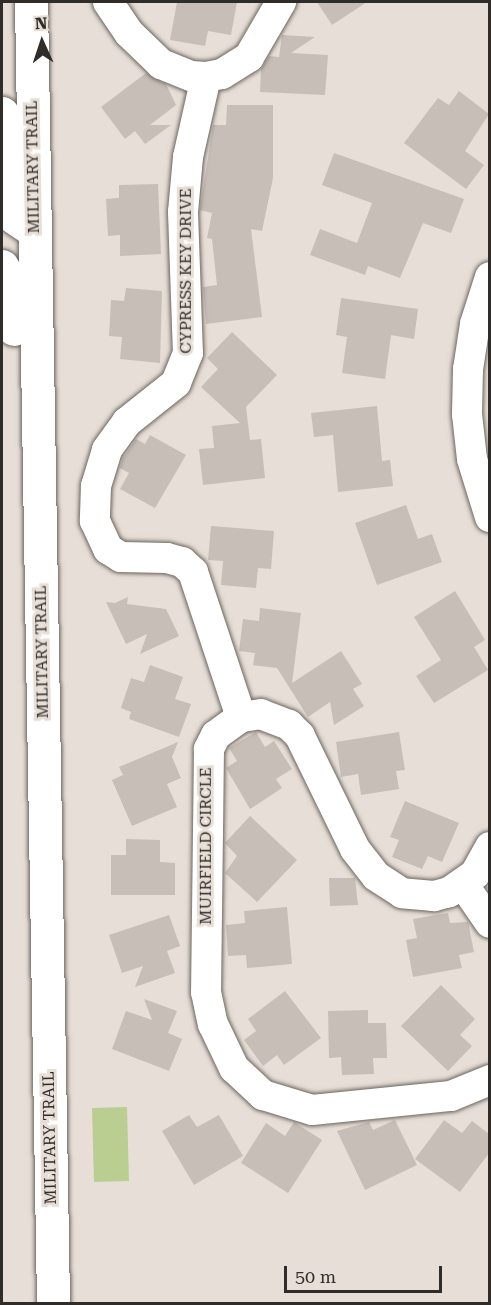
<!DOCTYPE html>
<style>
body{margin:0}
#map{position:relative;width:491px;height:1305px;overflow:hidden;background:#e7dfd7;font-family:"Roboto Serif",serif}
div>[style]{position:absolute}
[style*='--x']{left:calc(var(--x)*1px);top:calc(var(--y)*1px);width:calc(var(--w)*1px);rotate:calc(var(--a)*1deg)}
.green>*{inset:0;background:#b9ce90}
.building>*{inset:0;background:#c6beb7}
.roads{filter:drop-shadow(0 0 2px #6c655e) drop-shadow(0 0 2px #6c655e)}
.minor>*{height:30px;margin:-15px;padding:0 15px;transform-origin:15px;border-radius:15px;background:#fff}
.major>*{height:33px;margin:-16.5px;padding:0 16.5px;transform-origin:16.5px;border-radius:16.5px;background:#fff}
span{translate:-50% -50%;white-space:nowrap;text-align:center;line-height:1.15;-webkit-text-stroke:6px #e7dfd7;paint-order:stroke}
.street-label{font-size:16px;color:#2f2c29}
.frame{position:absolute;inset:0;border:3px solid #2f2c29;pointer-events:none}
.north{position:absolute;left:12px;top:12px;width:60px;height:60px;-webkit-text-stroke:4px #e7dfd7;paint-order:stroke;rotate:357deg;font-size:16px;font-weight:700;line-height:24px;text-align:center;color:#2f2c29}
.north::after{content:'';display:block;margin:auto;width:21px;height:27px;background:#2f2c29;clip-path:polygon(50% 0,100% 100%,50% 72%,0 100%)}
.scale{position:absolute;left:284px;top:1266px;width:158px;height:27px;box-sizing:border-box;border:3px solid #2f2c29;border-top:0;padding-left:8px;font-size:18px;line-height:21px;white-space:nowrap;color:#2f2c29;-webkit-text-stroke:4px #e7dfd7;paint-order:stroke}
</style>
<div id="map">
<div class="green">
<i style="clip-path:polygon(127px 1107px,129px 1181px,94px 1182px,92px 1108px)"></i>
</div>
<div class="building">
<i style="clip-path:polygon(177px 2px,237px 2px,231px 35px,208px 31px,205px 46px,170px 40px)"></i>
<i style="clip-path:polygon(317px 2px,367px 2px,332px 25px)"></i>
<i style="clip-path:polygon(282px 35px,315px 37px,291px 53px,328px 55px,325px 95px,260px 92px,261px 69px,269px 56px,279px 57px)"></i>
<i style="clip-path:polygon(146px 73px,166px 84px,176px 105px,150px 125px,171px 125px,145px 144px,135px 131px,125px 139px,101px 107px)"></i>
<i style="clip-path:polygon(459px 91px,489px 114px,465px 151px,484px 165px,466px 189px,404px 143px,438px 98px,449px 105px)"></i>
<i style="clip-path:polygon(227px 105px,273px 105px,273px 178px,262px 231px,251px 229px,262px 317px,206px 324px,203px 287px,217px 285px,212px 239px,207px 238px,212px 213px,200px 210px,202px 196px,213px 125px,226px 125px)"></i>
<i style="clip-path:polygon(334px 153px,464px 199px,451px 233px,423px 223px,400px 278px,368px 266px,365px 275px,310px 255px,320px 229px,357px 243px,372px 203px,322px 185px)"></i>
<i style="clip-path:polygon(158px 184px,161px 254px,120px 256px,120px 235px,108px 236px,106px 199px,119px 198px,119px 185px)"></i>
<i style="clip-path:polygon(126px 288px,162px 291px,160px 363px,120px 359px,122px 337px,109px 336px,111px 300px,124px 301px)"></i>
<i style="clip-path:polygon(341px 298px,418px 309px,414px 339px,391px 335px,385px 379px,342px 373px,347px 337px,336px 335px)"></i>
<i style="clip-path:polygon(232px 332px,277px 375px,246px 407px,250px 440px,261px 439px,265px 478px,203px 485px,199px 449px,214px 448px,212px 426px,240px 423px,201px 387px,218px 369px,207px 358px)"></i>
<i style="clip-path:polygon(377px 406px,382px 461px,390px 460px,393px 486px,338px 492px,333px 435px,314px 437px,311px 413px)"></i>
<i style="clip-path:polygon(150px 435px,186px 455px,155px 508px,120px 489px,129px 473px,120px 468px,123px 458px,136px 439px,145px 444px)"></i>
<i style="clip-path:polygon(406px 505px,418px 539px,432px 534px,442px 562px,377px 585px,355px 523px)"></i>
<i style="clip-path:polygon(211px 526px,274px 531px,271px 569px,258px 568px,256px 588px,221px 585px,223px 561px,208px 560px)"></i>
<i style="clip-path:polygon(455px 591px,485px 640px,474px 647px,488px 670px,434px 703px,416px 676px,441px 660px,414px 617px)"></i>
<i style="clip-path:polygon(128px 597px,127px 604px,166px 609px,179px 636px,140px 654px,147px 634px,126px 644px,106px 602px,115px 603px)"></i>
<i style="clip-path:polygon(260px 608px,301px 613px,292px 683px,341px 651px,362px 684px,353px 689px,364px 706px,334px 725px,330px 702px,308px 717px,277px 668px,253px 665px,255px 653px,239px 651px,243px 619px,259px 621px)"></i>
<i style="clip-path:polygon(150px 665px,183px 677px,175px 699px,191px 704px,179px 737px,129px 719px,131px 712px,121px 708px,131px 678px,144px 682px)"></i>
<i style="clip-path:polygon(256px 732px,265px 747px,274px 741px,292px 769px,276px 779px,282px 788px,250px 809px,226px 768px,237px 761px,229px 748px)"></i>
<i style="clip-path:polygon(399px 732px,405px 770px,396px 771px,399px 789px,361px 795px,358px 774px,341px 777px,336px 742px)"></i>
<i style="clip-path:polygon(178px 742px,172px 757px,181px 778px,167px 784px,177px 807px,132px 826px,112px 780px,123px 775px,119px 767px)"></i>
<i style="clip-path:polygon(405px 801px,459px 823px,442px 862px,428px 856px,422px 869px,392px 857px,399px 840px,390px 837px)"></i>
<i style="clip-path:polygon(250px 816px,297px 860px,257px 902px,225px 873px,237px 856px,225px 843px)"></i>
<i style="clip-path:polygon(126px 839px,160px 840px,160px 862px,175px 863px,175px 895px,111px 895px,111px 855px,126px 855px)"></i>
<i style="clip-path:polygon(329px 878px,355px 878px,358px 905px,330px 906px)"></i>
<i style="clip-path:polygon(287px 907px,292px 964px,247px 968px,246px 955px,228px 956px,226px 925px,245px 923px,244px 911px)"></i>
<i style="clip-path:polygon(448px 913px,450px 923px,468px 922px,474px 952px,459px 955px,462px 968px,413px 977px,406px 940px,417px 938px,413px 919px)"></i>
<i style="clip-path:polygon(169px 915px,180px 946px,167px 951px,175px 973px,135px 987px,143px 966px,122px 973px,109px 935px)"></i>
<i style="clip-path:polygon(441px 985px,475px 1019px,460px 1035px,472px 1046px,448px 1071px,401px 1026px)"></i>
<i style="clip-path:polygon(285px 991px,321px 1038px,284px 1065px,277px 1055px,263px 1066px,244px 1040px,256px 1031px,248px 1019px)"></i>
<i style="clip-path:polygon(144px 999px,177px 1011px,168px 1033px,182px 1039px,169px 1071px,112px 1049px,126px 1011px,152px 1020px)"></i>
<i style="clip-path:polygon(368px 1010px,368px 1023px,386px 1023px,387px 1058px,373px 1058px,374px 1074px,342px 1075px,341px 1057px,329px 1058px,328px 1011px)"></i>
<i style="clip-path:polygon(189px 1115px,197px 1127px,219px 1115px,243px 1156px,194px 1185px,162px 1131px)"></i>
<i style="clip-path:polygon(395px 1120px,417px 1165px,365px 1190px,337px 1131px,369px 1122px,373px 1130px)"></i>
<i style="clip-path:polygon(444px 1120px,462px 1133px,472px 1121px,489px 1134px,489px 1153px,460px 1192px,415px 1159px)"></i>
<i style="clip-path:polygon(294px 1122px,322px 1140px,288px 1193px,241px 1163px,266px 1123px,285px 1136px)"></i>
</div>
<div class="roads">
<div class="minor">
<i style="--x:108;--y:2;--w:37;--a:56"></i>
<i style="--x:129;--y:33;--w:45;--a:44.1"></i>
<i style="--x:161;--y:64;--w:32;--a:22"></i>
<i style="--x:191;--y:76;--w:15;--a:4"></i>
<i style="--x:206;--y:77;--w:16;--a:-11"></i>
<i style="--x:222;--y:74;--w:32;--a:-32"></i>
<i style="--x:249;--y:57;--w:64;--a:-59.8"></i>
<i style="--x:206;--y:77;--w:82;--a:102.7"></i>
<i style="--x:188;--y:157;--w:55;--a:95.2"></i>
<i style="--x:183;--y:212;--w:141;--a:88"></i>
<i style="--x:188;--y:353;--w:32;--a:112"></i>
<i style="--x:176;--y:383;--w:63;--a:141.5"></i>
<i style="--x:127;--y:422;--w:34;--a:126"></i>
<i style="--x:107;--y:450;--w:38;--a:107"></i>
<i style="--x:96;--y:486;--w:35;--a:92"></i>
<i style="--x:95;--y:521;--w:31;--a:65"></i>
<i style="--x:108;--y:549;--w:15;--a:32"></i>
<i style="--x:121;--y:557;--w:46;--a:1.2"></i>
<i style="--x:167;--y:558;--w:16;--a:15"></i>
<i style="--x:182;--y:562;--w:15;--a:42"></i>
<i style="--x:193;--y:572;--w:153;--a:71.7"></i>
<i style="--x:490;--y:277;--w:49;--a:107.7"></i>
<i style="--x:475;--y:324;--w:46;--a:98.8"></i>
<i style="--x:468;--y:369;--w:45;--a:91.3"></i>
<i style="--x:467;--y:414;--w:45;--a:83.7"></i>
<i style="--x:472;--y:459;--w:61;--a:72.8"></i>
<i style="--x:490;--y:847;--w:31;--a:119"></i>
<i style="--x:475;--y:874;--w:32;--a:145"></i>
<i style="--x:449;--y:892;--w:16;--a:165"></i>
<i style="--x:434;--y:896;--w:32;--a:-175"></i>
<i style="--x:402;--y:893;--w:31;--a:-147"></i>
<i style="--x:376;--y:876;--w:34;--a:-128"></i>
<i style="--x:355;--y:849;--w:126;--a:-116"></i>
<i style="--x:300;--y:736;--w:16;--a:-135"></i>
<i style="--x:289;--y:725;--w:30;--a:-159"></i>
<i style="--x:261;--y:714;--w:20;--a:171"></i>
<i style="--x:241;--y:717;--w:31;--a:144"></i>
<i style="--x:216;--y:735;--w:16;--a:117"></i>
<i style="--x:209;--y:749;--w:243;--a:90.7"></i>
<i style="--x:206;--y:992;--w:33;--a:78"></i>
<i style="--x:213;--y:1024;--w:49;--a:64.5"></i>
<i style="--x:234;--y:1068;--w:40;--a:43"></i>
<i style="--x:263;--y:1095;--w:51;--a:17"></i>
<i style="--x:312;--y:1110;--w:140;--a:-5.8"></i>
<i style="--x:451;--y:1096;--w:42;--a:-22.3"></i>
<i style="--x:463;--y:884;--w:47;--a:55.3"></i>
</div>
<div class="major">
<i style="--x:31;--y:2;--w:1302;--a:89.03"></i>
<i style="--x:2;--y:113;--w:99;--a:87.7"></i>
<i style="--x:6;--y:212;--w:34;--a:34"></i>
<i style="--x:2;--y:266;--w:23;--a:61"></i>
<i style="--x:13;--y:286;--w:43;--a:88.7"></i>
</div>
</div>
<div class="street-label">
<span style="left:33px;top:167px;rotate:-91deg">MILITARY TRAIL</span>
<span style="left:186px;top:271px;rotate:-90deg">CYPRESS KEY DRIVE</span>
<span style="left:42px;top:652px;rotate:-91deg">MILITARY TRAIL</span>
<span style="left:206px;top:846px;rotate:-90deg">MUIRFIELD CIRCLE</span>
<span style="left:50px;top:1138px;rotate:-91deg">MILITARY TRAIL</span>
</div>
<div class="frame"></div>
<div class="north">N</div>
<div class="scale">50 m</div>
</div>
